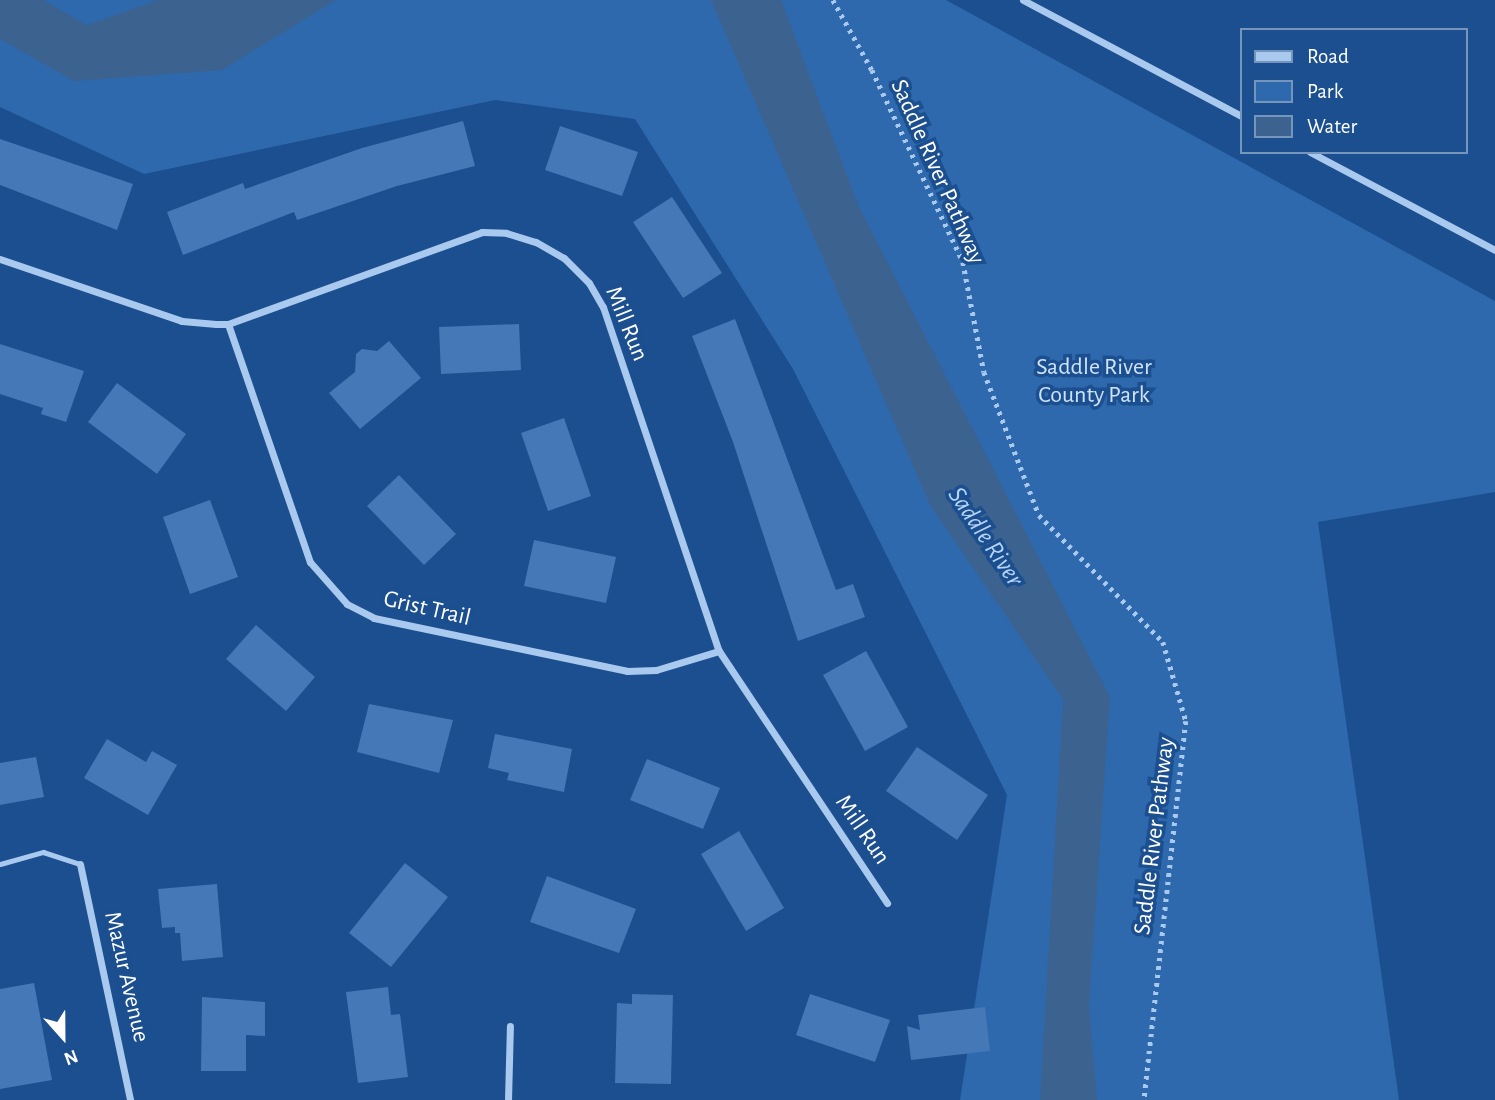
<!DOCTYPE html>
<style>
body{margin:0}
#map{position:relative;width:1495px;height:1100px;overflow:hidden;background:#1b4f8f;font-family:"Alegreya Sans",sans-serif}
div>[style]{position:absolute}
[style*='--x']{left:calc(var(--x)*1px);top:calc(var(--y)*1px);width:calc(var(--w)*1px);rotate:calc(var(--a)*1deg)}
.green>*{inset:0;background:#2e69ad}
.water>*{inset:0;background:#3c6290}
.building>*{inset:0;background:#4478b7}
.path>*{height:4.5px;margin-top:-2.25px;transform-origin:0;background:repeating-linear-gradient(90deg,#a9c9ee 0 3.5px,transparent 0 8.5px)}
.service>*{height:5px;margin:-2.5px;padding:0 2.5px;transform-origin:2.5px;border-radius:2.5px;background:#a9c9ee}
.minor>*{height:7px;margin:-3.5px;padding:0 3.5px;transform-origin:3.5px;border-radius:3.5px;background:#a9c9ee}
span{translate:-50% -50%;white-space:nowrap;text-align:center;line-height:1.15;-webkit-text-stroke:7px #1b4f8f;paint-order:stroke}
.street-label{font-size:24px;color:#fff}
.park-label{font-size:24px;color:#cfe3fa}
.water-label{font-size:26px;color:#b5d3f5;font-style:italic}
.legend{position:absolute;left:1240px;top:28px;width:228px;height:126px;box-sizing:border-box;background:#1b4f8f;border:2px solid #7695bc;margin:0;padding:9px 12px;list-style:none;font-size:21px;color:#fff}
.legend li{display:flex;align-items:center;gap:14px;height:35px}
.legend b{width:35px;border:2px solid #7695bc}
.north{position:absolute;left:28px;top:1002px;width:70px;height:70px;-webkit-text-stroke:5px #1b4f8f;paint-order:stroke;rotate:159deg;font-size:19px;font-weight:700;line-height:28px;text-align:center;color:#fff}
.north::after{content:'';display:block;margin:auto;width:24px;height:32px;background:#fff;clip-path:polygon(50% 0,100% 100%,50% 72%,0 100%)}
</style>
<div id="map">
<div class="green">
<i style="clip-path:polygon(0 0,946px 0,1495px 301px,1495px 492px,1318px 522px,1399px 1100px,960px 1100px,1007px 795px,793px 369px,635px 119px,495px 100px,144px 174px,0 107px)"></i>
</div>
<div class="water">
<i style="clip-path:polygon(0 0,43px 0,87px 25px,158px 0,336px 0,222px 70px,74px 81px,0 39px)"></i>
<i style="clip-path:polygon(711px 0,781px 0,858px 205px,1110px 697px,1089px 1006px,1097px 1100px,1040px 1100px,1063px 699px,930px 505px)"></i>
</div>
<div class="building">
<i style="clip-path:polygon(463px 121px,475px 166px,397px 186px,297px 220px,294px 212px,183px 255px,167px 212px,243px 183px,245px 189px,362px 148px)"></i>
<i style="clip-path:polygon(560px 126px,638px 152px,622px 196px,545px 170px)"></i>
<i style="clip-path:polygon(0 139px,133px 184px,117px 230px,0 185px)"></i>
<i style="clip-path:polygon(672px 197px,722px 273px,683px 298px,633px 222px)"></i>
<i style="clip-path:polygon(735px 319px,836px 590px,853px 584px,865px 617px,798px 641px,733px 442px,692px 336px)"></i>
<i style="clip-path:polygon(519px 324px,521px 370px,441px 374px,439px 327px)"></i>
<i style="clip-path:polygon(389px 341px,421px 378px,360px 429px,329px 393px,355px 372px,356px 354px,362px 349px,377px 351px)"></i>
<i style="clip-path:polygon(0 344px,84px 371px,66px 422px,41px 414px,43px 408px,0 394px)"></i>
<i style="clip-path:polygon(117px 383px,186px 434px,157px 474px,88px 422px)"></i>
<i style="clip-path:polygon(564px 418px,591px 496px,548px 511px,521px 433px)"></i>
<i style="clip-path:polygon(399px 475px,456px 534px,424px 565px,367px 506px)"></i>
<i style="clip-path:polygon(210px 500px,238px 577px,190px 594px,163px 517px)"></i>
<i style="clip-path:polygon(534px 540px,616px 557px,606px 603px,524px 586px)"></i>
<i style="clip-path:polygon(256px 625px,315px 677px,286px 711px,226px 659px)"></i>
<i style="clip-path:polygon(866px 651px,908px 727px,865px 751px,823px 675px)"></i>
<i style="clip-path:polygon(369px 704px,453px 720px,439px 773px,357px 752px)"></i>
<i style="clip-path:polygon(495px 734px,572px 749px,564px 792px,507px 780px,509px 773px,488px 768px)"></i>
<i style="clip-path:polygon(107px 739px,146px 762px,152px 751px,177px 765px,148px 815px,84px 778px)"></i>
<i style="clip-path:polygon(917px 747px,988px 795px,957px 840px,886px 791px)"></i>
<i style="clip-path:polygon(36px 757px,44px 797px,0 805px,0 763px)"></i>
<i style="clip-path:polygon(647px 759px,720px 788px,703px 829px,630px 800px)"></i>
<i style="clip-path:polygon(739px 831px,784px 908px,746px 931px,701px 854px)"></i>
<i style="clip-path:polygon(405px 863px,448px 897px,391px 967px,349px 933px)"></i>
<i style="clip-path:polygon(547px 876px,636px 909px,619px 953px,530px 922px)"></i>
<i style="clip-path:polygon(217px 884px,223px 957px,182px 961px,180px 933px,175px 933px,175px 927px,162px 928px,158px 889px)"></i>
<i style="clip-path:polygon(34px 983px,52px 1080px,0 1089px,0 989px)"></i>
<i style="clip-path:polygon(388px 987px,391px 1015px,400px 1014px,408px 1077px,358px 1083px,346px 992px)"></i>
<i style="clip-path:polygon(632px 994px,673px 995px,671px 1084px,615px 1083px,617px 1003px,632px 1004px)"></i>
<i style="clip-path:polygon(810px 994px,890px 1020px,875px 1062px,796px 1035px)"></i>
<i style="clip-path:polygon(202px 997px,265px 1002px,265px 1036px,246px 1035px,246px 1071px,201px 1071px)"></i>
<i style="clip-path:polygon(985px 1007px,990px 1051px,911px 1060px,907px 1026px,920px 1030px,918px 1015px)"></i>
</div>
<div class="path">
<i style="--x:833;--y:0;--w:80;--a:60.9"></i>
<i style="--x:872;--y:70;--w:212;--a:64.6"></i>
<i style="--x:963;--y:262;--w:112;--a:79.2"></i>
<i style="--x:984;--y:372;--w:153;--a:69"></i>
<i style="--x:1039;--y:515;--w:177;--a:45.7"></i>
<i style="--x:1163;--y:642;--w:82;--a:73.8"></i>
<i style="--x:1186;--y:721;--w:381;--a:96.3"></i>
</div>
<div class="service">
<i style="--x:0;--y:864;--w:45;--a:-15.6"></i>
<i style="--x:43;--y:852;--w:39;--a:18"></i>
</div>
<div class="minor">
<i style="--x:1023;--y:0;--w:247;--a:28"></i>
<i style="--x:1310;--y:152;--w:209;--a:27.9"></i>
<i style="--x:0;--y:259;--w:192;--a:18.8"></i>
<i style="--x:182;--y:321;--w:34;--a:5"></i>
<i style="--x:216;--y:324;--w:12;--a:0"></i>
<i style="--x:228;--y:324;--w:270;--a:-19.9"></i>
<i style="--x:482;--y:232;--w:24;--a:2"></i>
<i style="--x:506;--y:233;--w:31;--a:17"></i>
<i style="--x:536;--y:242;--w:32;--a:30"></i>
<i style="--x:564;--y:258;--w:35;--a:45"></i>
<i style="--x:589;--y:283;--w:28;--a:60"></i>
<i style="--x:603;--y:307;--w:363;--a:71.4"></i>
<i style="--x:719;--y:651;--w:303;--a:56.3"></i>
<i style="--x:228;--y:324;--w:252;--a:71"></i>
<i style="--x:310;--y:562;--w:56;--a:48.6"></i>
<i style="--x:347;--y:604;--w:30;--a:27"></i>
<i style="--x:374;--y:618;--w:258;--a:11.8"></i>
<i style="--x:627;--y:671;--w:29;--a:-2"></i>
<i style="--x:656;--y:670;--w:66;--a:-16.8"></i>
<i style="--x:80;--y:864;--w:241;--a:78"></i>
<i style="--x:508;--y:1100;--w:74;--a:-88.5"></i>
</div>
<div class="street-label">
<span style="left:937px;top:172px;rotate:66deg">Saddle River Pathway</span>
<span style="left:626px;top:324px;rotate:68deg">Mill Run</span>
<span style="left:427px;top:609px;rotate:13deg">Grist Trail</span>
<span style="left:862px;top:830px;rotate:56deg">Mill Run</span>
<span style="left:1155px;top:836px;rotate:-83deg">Saddle River Pathway</span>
<span style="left:126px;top:977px;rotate:77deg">Mazur Avenue</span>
</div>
<div class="park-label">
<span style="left:1094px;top:382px">Saddle River<br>County Park</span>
</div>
<div class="water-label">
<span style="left:985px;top:537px;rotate:56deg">Saddle River</span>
</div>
<ul class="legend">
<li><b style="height:9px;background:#a9c9ee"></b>Road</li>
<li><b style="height:19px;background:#2e69ad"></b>Park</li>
<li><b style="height:19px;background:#3c6290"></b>Water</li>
</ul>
<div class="north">N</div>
</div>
